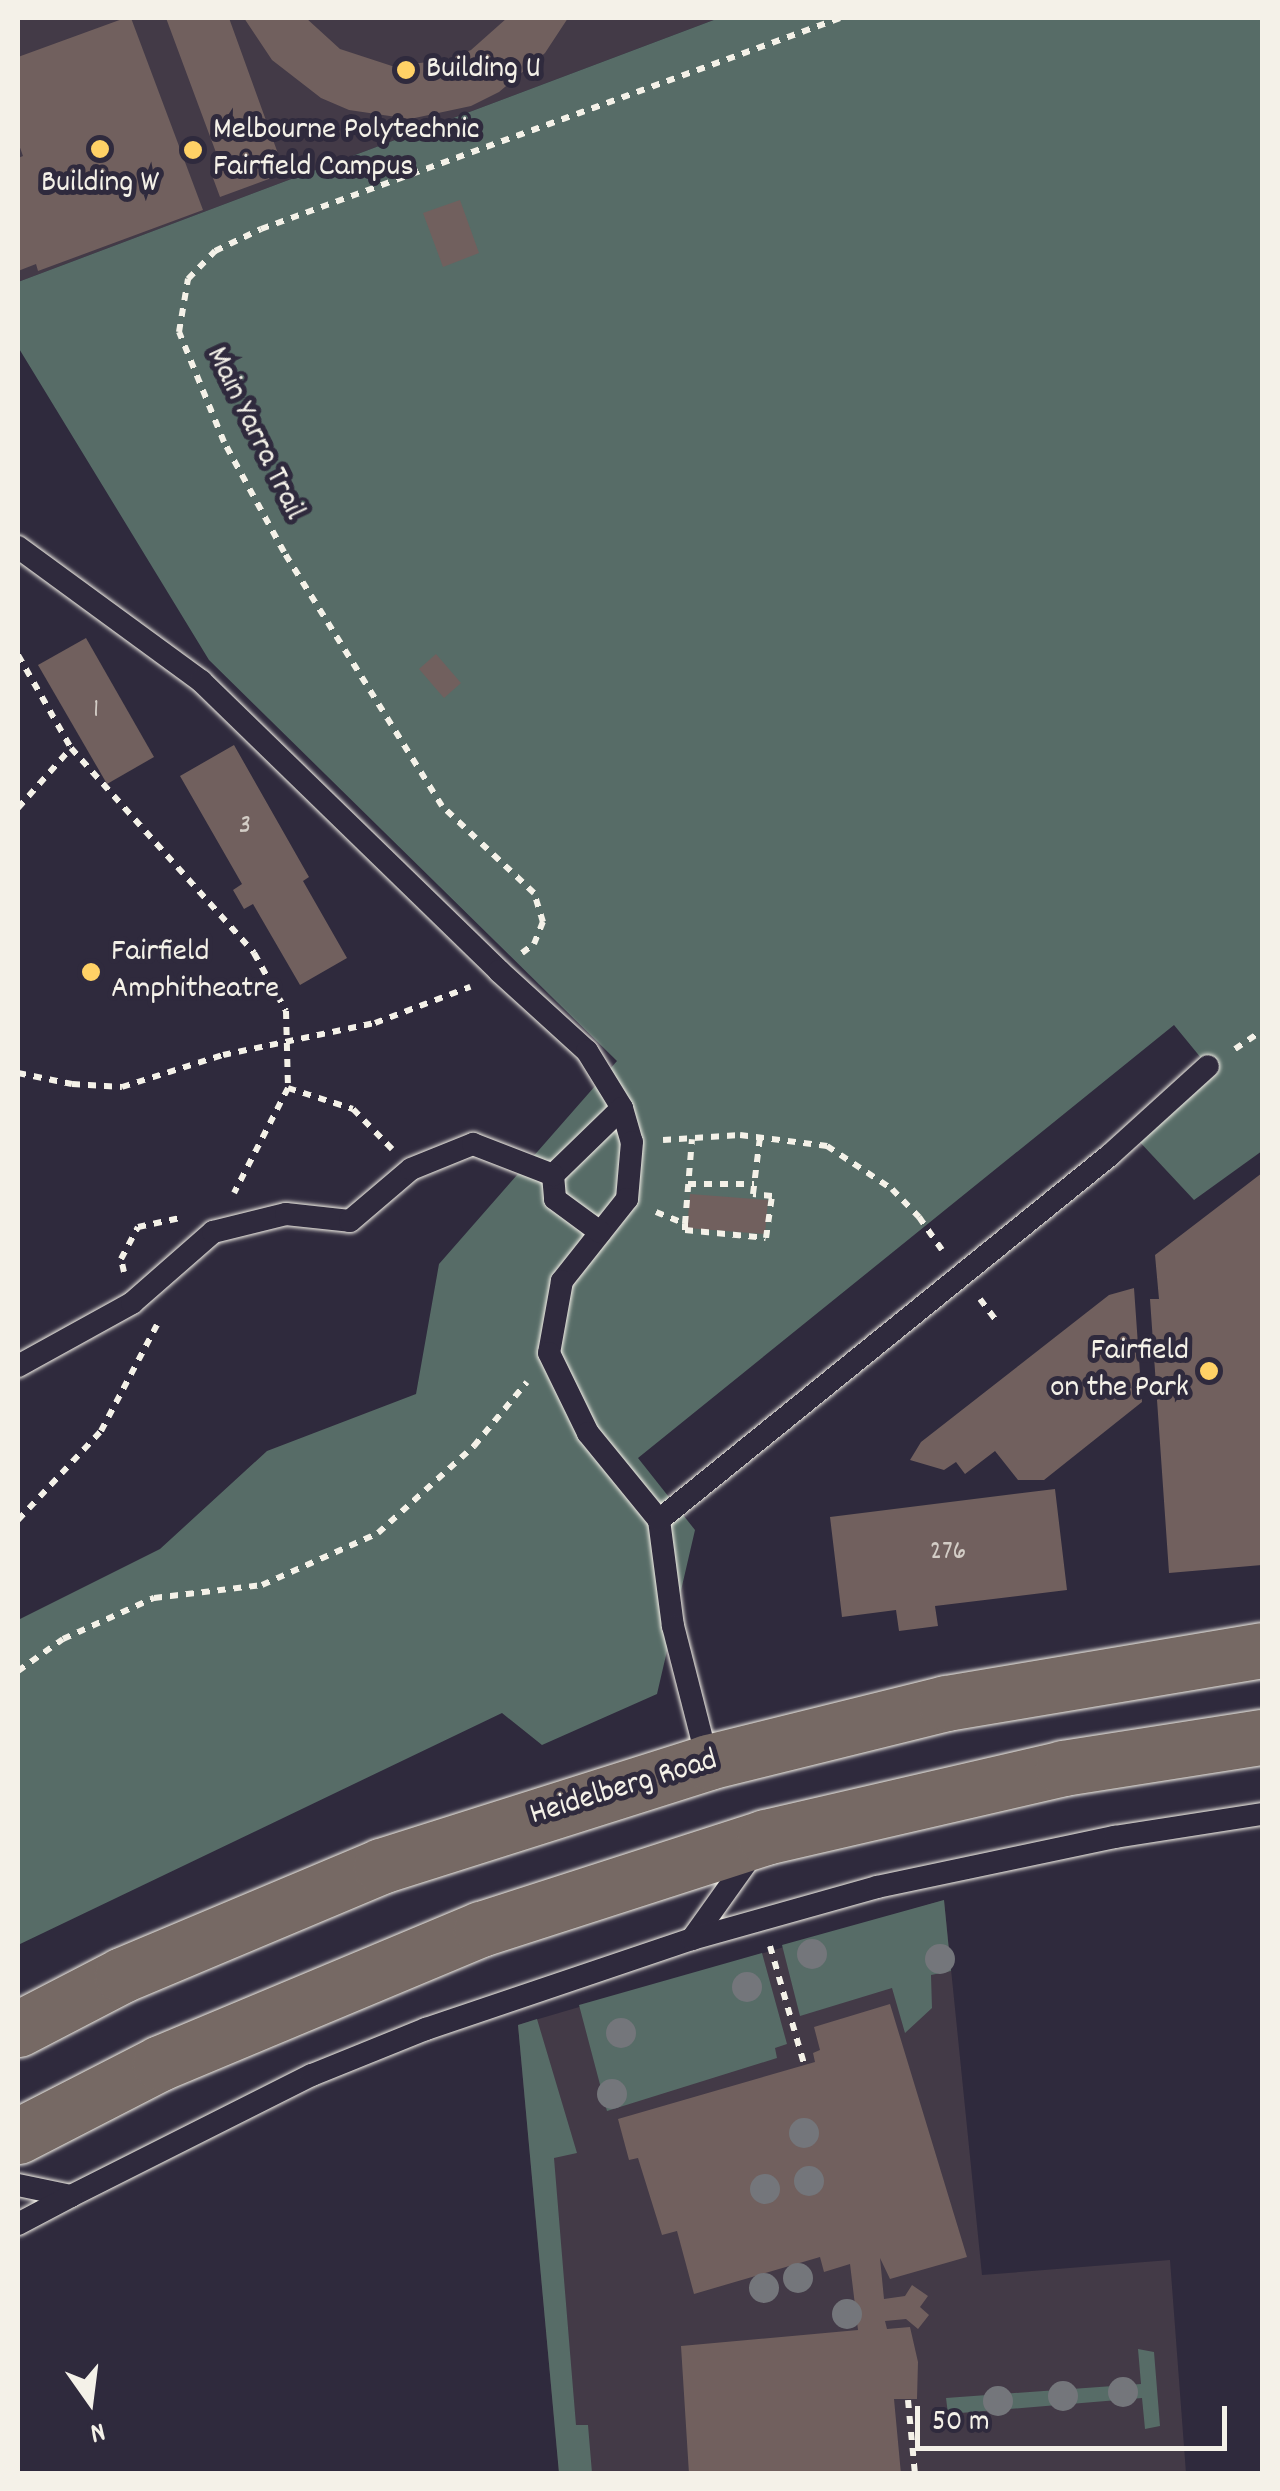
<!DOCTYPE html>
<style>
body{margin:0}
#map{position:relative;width:1280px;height:2491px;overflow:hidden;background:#2f2a3d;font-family:Dekko,sans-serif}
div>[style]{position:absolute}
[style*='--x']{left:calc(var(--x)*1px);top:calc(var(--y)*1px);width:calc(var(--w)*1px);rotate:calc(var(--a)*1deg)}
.built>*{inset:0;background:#433a47}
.green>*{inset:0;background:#576c67}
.building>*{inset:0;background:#71605e}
.path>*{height:6px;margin-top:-3px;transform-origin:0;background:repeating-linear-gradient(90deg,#f4f1e8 0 8px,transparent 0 16px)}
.roads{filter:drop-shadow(0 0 2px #f4f1e8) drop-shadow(0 0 2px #f4f1e8)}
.lane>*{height:22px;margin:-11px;padding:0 11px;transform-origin:11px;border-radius:11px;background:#2f2a3d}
.primary>*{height:55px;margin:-27.5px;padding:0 27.5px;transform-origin:27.5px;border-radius:27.5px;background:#766964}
.trees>*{width:30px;height:30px;margin:-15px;border-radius:50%;background:#74767b}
.dots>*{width:28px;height:28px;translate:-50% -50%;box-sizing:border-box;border:5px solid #2f2a3d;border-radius:50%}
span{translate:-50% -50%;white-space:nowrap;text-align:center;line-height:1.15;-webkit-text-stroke:10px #2f2a3d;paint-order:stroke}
.number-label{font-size:28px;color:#d3cdc6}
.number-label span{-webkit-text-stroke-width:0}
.poi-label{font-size:32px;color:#f4f1e8}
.left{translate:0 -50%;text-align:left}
.right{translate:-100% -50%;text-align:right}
.street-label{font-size:32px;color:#f4f1e8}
.frame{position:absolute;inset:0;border:20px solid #f4f1e8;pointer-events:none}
.north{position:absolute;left:40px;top:2351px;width:100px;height:100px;-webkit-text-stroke:8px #2f2a3d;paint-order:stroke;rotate:166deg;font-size:28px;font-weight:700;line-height:40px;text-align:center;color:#f4f1e8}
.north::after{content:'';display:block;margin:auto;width:35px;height:45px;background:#f4f1e8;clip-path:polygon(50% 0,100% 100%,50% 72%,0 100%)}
.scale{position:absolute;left:915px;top:2406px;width:312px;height:45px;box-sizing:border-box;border:5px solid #f4f1e8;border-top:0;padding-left:12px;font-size:30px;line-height:35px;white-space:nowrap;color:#f4f1e8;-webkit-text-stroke:8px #2f2a3d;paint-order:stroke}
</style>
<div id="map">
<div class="built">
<i style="clip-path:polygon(18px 18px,719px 18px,18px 282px)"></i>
<i style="clip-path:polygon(944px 1900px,982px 2275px,1170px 2260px,1186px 2473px,559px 2473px,518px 2025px)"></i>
</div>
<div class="green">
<i style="clip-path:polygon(719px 18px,1262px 18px,1262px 1151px,1194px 1200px,1137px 1139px,1215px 1075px,1174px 1025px,638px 1458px,695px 1530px,657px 1694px,542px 1745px,502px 1713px,18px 1945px,18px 1620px,160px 1549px,267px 1451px,416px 1394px,439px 1264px,617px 1061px,209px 660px,18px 347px,18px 282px)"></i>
<i style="clip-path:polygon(944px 1900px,951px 1971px,931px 1975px,932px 2008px,905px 2033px,892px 1988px,800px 2016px,782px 1945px)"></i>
<i style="clip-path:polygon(762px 1953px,787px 2044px,775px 2048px,777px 2058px,607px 2111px,579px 2005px)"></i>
<i style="clip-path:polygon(537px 2019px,577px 2153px,554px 2158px,576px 2425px,588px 2425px,592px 2473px,559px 2473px,518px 2025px)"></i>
<i style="clip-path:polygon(1138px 2349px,1154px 2352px,1160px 2426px,1145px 2429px,1142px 2398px,948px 2414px,946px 2398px,1141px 2384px)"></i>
</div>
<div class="building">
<i style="clip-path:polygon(125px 18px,131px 18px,203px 210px,38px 271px,36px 264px,18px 271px,18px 158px,23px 156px,18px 142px,18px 57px)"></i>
<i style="clip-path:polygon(166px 18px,229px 18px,285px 173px,220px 197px,210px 170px,221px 166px)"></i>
<i style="clip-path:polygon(244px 18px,306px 18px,340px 49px,392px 66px,447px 60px,471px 50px,507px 18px,568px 18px,545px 53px,499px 92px,471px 106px,410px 119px,349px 110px,321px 98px,272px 60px)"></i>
<i style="clip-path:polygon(460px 200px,479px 253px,443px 267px,423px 213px)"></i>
<i style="clip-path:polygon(86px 638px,154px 757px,107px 784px,38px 665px)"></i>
<i style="clip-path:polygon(436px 654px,461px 683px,444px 698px,419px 669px)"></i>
<i style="clip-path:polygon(234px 745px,309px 877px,303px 881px,347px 958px,300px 985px,253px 904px,244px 909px,233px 890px,242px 884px,180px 776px)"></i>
<i style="clip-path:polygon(1262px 1173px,1262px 1565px,1169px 1573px,1150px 1299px,1159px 1299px,1155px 1255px)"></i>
<i style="clip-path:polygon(690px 1194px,768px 1200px,765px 1234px,687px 1228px)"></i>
<i style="clip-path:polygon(1134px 1288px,1142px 1402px,1044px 1480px,1018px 1480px,995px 1451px,965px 1474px,956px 1462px,944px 1470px,910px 1460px,921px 1442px,1109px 1295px)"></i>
<i style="clip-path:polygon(1055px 1489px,1067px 1590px,935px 1606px,938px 1626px,899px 1631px,896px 1610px,842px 1617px,830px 1517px)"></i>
<i style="clip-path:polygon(890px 2004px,967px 2257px,890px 2279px,880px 2258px,884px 2299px,905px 2296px,912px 2285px,928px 2296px,920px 2307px,929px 2315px,918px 2329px,906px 2319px,885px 2321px,887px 2329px,910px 2327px,918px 2362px,917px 2399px,894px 2399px,901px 2474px,689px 2474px,681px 2346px,858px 2330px,850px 2264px,824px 2272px,820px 2257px,694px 2294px,677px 2231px,662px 2235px,638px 2158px,629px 2160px,618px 2119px,815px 2062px,813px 2053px,820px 2050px,814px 2027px)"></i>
</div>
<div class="path">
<i style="--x:18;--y:655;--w:107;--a:60.3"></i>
<i style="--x:71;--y:748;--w:275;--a:48.2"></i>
<i style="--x:254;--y:953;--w:66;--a:61.1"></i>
<i style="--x:286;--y:1011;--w:77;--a:88.5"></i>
<i style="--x:288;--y:1088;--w:118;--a:117.2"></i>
<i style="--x:18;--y:808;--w:80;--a:-48.5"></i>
<i style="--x:522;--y:953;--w:15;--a:-37"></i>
<i style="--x:534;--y:944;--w:24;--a:-68"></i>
<i style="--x:543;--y:922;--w:30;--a:-107"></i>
<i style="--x:534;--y:893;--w:127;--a:-136.6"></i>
<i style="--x:442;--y:806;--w:299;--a:-121.9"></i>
<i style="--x:284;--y:552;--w:125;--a:-118.6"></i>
<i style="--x:224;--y:442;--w:119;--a:-112.2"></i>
<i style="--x:179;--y:332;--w:54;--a:-80.4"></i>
<i style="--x:188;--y:279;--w:39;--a:-46"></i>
<i style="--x:215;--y:251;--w:51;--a:-25.6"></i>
<i style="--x:261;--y:229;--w:616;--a:-20.02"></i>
<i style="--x:1235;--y:1049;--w:32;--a:-34"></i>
<i style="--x:18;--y:1073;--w:55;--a:11.5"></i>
<i style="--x:72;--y:1084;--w:50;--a:3.4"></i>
<i style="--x:122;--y:1087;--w:106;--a:-17.6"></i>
<i style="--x:223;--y:1055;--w:155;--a:-11.9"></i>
<i style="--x:375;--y:1023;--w:102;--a:-20.8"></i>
<i style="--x:288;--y:1088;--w:68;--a:17.9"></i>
<i style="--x:353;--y:1109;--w:56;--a:45.7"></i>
<i style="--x:663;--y:1140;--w:77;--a:-3.7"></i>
<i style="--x:740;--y:1135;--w:88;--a:7.2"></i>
<i style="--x:827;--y:1146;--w:78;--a:33.5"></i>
<i style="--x:892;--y:1189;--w:39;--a:46"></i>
<i style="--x:919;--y:1217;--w:40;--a:55.1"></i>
<i style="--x:688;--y:1184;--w:66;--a:0"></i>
<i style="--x:656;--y:1212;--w:31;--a:22"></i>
<i style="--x:685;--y:1224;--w:6;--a:90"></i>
<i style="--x:685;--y:1230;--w:81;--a:5.6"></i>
<i style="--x:766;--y:1238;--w:42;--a:-81.9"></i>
<i style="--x:772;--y:1196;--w:19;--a:-174"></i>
<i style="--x:753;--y:1194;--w:57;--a:-83"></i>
<i style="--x:685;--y:1224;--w:85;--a:-85.3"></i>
<i style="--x:124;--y:1272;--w:13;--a:-103"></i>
<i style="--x:121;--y:1259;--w:36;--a:-62"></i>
<i style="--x:138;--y:1227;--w:43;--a:-12.1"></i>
<i style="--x:980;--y:1299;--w:25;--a:53"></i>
<i style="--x:18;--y:1520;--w:122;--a:-47"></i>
<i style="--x:101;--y:1431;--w:120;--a:-62.2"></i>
<i style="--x:18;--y:1671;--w:55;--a:-35.4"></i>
<i style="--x:63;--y:1639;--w:100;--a:-24.3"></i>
<i style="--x:154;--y:1598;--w:109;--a:-6.9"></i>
<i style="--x:262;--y:1585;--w:127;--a:-24.1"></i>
<i style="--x:378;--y:1533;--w:130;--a:-42.2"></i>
<i style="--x:474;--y:1446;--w:83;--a:-50.4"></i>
<i style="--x:770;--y:1946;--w:123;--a:73.9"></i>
<i style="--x:908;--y:2400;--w:74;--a:84.6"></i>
</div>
<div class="roads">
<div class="lane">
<i style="--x:18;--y:547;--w:227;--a:36.2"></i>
<i style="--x:201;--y:681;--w:416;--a:44.2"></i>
<i style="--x:499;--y:971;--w:119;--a:42.3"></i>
<i style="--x:587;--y:1051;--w:67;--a:58.4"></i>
<i style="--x:622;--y:1108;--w:35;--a:74"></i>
<i style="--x:632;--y:1142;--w:57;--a:95"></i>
<i style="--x:627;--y:1199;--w:105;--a:128.4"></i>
<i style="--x:562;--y:1281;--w:73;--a:100.2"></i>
<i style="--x:549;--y:1353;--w:89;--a:64"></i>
<i style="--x:588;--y:1433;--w:112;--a:50.8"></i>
<i style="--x:659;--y:1520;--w:107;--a:82.5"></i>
<i style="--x:673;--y:1626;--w:140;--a:75.6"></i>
<i style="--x:553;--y:1175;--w:96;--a:-44.2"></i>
<i style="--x:553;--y:1175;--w:24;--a:85"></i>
<i style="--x:555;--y:1199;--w:56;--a:36.3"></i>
<i style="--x:18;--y:1366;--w:130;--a:-28.9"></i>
<i style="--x:132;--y:1303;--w:108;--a:-41.2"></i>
<i style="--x:213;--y:1232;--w:75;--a:-13.9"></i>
<i style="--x:286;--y:1214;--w:64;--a:6.2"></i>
<i style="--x:350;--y:1221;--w:80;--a:-40.4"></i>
<i style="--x:411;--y:1169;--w:67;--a:-22"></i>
<i style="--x:473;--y:1144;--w:86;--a:21.2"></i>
<i style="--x:659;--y:1520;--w:580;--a:-38.98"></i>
<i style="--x:1110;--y:1155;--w:132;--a:-42.2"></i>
<i style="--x:692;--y:1939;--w:107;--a:-54.5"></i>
<i style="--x:18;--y:2185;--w:54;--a:11.7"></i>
<i style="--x:71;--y:2196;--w:270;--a:-26.7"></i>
<i style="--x:312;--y:2075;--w:123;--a:-22"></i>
<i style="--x:426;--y:2029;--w:281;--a:-18.7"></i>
<i style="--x:692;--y:1939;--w:192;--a:-15.7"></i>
<i style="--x:877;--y:1887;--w:243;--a:-11.9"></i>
<i style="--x:1115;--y:1837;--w:149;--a:-8.9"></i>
<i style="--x:18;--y:2224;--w:60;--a:-27.8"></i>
</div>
<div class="primary">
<i style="--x:18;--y:2029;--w:117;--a:-27.4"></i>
<i style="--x:122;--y:1975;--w:281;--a:-22.8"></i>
<i style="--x:381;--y:1866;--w:343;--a:-17.6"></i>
<i style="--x:708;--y:1762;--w:245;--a:-13.9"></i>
<i style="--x:946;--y:1703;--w:320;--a:-9.5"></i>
<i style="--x:18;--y:2136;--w:160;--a:-27.2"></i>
<i style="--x:160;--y:2063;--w:348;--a:-22.7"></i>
<i style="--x:481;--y:1929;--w:299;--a:-17.9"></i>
<i style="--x:765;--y:1837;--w:306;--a:-13"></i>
<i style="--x:1063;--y:1768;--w:201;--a:-8.9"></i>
</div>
</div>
<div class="trees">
<i style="left:812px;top:1954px"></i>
<i style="left:940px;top:1959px"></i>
<i style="left:747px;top:1987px"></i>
<i style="left:621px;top:2033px"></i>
<i style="left:612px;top:2094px"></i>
<i style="left:804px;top:2133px"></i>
<i style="left:809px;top:2181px"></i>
<i style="left:765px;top:2189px"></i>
<i style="left:798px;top:2278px"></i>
<i style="left:764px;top:2288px"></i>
<i style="left:847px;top:2314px"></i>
<i style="left:1123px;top:2392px"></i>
<i style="left:1063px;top:2396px"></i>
<i style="left:998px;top:2401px"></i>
</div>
<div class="dots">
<i style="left:406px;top:70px;background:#ffd166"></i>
<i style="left:100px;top:149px;background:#ffd166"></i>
<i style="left:193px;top:150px;background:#ffd166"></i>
<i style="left:91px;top:972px;background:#ffd166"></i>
<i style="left:1209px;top:1371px;background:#ffd166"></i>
</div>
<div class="number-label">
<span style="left:96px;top:711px">1</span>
<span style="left:245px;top:827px">3</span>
<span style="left:948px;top:1553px">276</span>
</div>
<div class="poi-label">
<span class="left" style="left:426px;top:70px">Building U</span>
<span class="left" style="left:213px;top:150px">Melbourne Polytechnic<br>Fairfield Campus</span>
<span style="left:100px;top:184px">Building W</span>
<span class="left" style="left:111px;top:972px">Fairfield<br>Amphitheatre</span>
<span class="right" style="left:1189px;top:1371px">Fairfield<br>on the Park</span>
</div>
<div class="street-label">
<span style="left:254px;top:434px;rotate:64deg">Main Yarra Trail</span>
<span style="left:624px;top:1789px;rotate:-17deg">Heidelberg Road</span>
</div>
<div class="frame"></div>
<div class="north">N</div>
<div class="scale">50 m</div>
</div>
